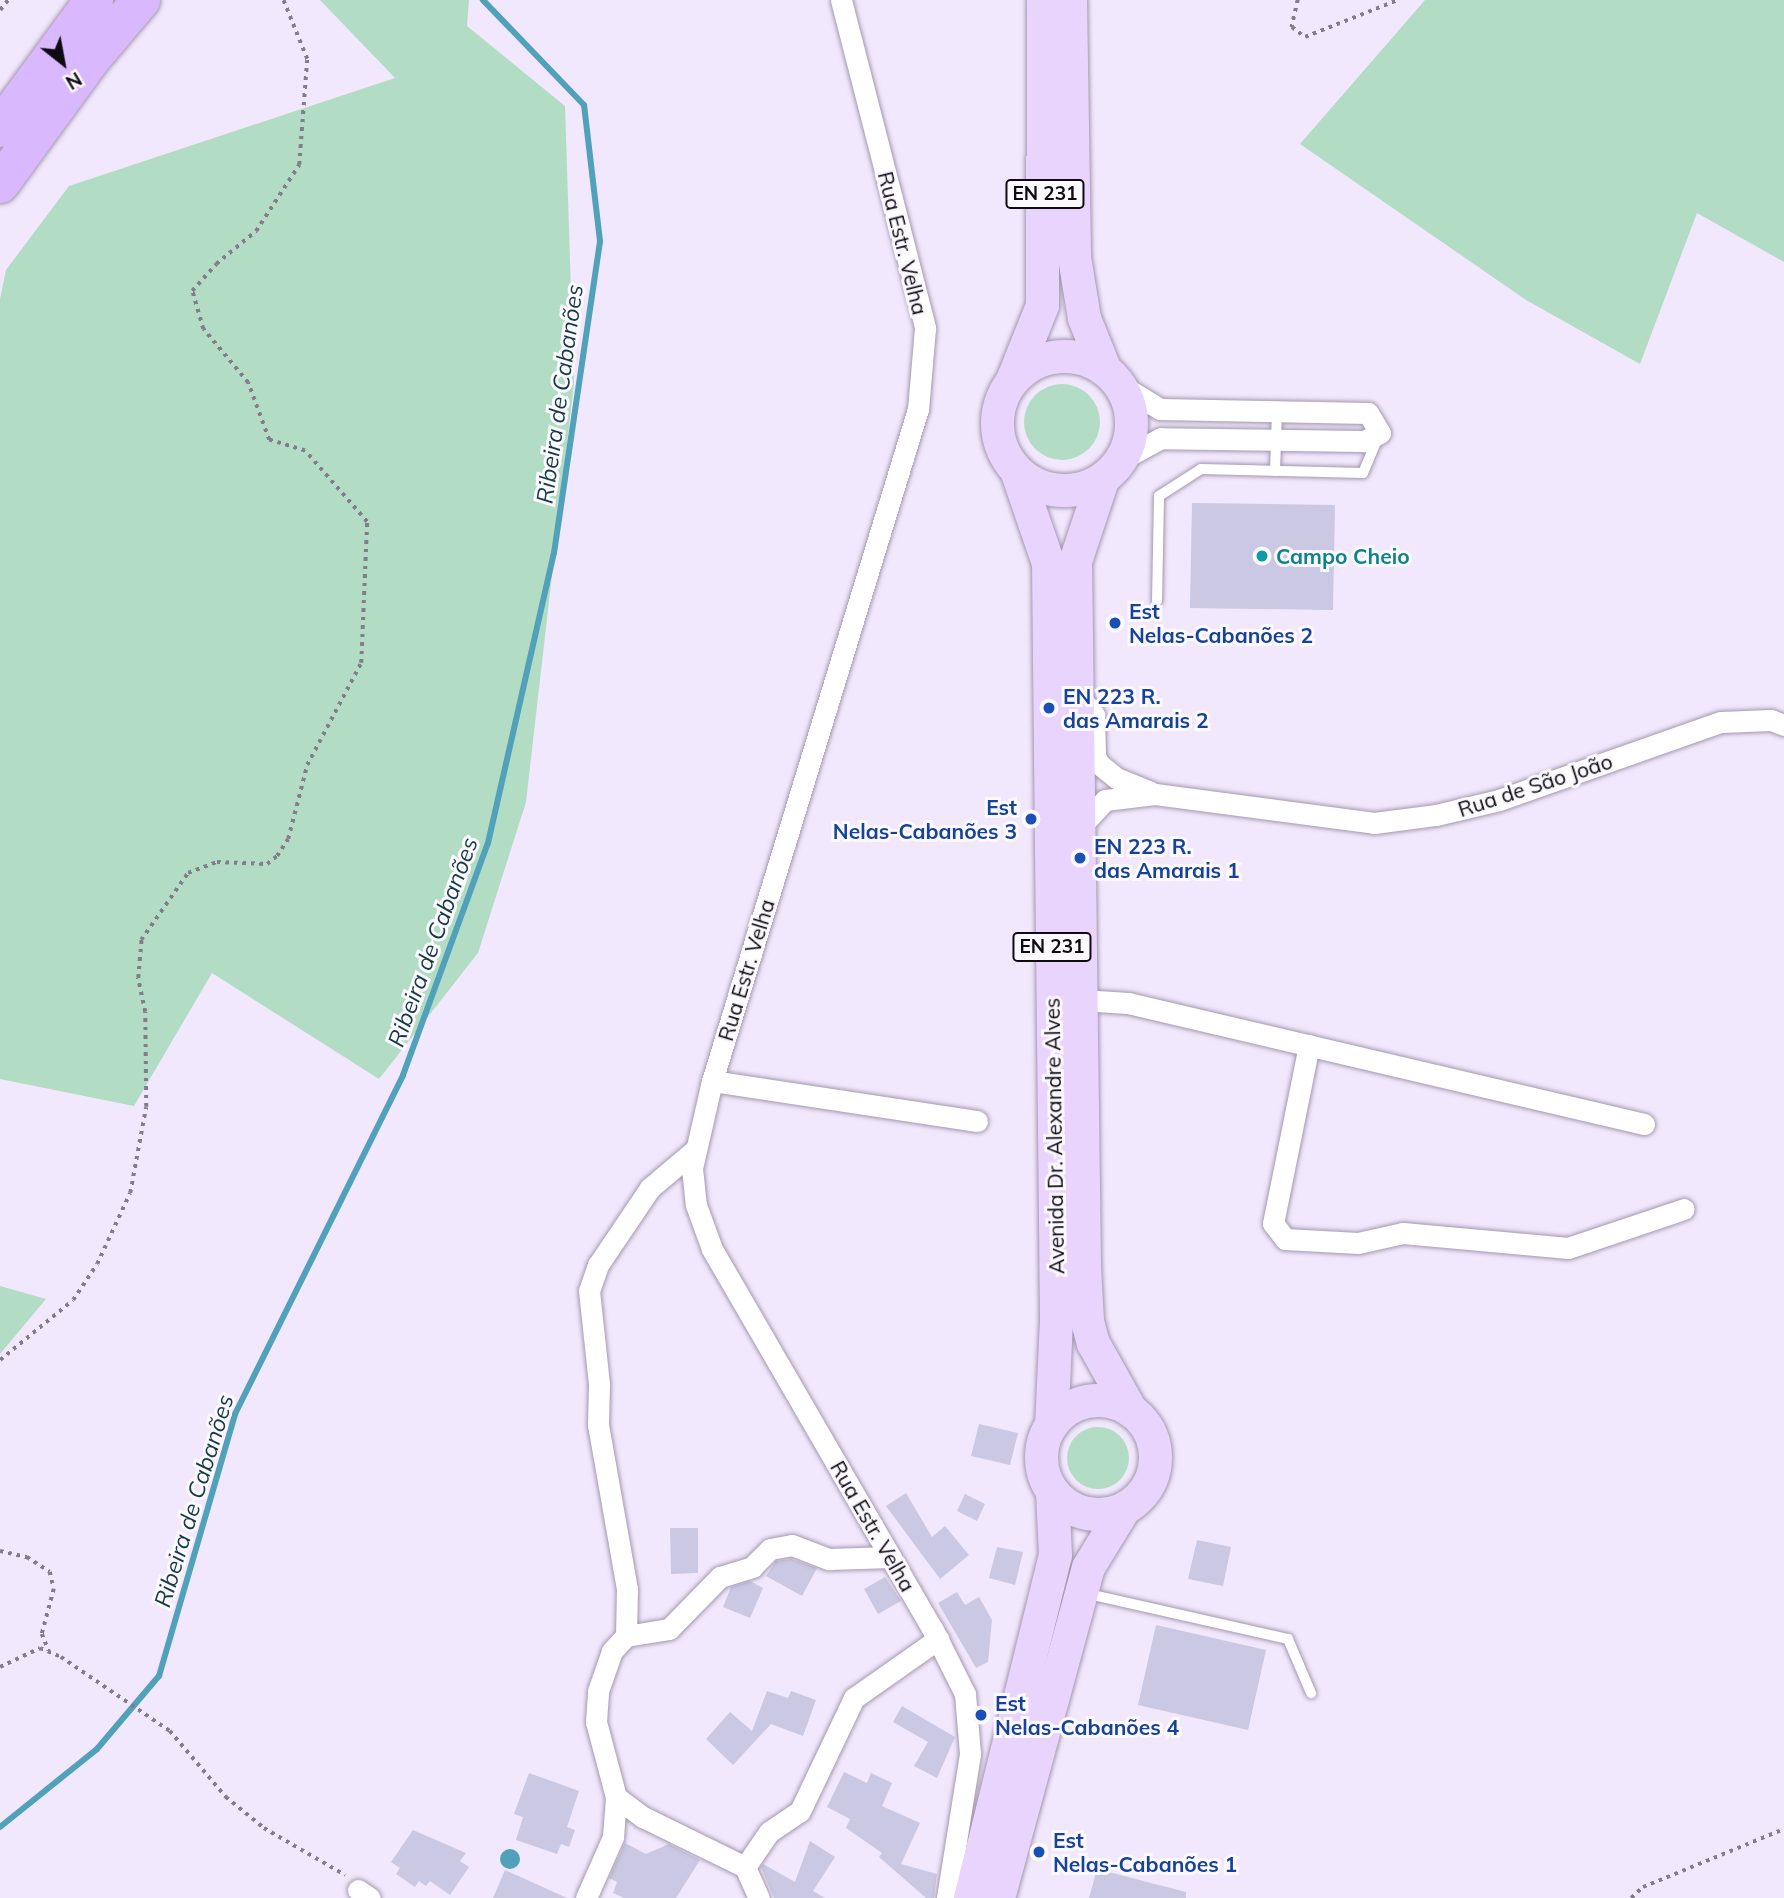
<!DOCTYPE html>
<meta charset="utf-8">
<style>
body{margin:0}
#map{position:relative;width:1784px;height:1898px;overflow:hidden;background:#f2e8fd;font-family:Mulish,sans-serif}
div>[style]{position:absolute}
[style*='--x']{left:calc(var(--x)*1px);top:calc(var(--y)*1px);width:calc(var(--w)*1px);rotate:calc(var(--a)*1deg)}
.green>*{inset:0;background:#b2dcc4}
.round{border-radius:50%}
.water>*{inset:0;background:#50a1b9}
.stream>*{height:6px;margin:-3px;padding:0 3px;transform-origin:3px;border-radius:3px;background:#50a1b9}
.building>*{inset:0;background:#cac8e2}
.path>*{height:3.5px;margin-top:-1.75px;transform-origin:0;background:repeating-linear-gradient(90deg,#837c8a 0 3.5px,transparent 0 8.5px)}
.roads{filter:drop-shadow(0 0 2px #a398af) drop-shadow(0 0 2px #a398af)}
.lane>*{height:10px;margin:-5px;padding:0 5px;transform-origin:5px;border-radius:5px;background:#fff}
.street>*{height:21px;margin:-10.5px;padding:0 10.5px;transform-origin:10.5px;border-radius:10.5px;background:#fff}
.primary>*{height:33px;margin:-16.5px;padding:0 16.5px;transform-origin:16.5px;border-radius:16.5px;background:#e9d4fe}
.primary>.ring{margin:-16.5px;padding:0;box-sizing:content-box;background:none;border:33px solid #e9d4fe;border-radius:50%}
.highway>*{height:38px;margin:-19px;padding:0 19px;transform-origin:19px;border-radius:19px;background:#dab8fd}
.dots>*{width:19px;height:19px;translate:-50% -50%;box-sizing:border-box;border:4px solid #fbf9fe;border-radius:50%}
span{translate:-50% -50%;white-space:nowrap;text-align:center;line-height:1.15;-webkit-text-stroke:6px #fbf9fe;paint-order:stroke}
.shield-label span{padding:2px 5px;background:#fbf9fe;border:2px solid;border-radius:5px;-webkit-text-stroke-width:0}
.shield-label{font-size:19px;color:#0f0b13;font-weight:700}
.street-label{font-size:21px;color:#0f0b13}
.culture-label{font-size:21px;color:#0d838f;font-weight:700}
.left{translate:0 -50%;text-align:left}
.transit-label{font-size:21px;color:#164399;font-weight:700}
.right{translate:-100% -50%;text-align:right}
.water-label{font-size:23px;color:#153b46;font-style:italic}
.north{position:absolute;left:28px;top:28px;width:70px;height:70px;-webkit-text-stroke:5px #fbf9fe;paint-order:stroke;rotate:149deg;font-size:19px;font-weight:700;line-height:28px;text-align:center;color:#0f0b13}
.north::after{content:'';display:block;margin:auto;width:24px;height:32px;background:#0f0b13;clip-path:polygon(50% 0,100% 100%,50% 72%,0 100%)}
</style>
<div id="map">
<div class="green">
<i style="clip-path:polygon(320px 0,469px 0,467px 26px,565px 106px,574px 383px,526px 802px,478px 953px,379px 1079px,212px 973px,134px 1106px,0 1079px,0 299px,6px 270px,69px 186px,395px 78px)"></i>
<i style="clip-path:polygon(1425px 0,1784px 0,1784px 262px,1697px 213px,1640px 364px,1526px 300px,1300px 144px)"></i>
<i class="round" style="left:1024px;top:384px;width:76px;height:76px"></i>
<i style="clip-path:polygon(0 1286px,46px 1299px,0 1354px)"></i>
<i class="round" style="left:1067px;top:1427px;width:62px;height:62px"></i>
</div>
<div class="water">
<i class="round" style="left:500px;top:1849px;width:20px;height:20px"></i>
</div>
<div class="stream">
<i style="--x:0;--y:1827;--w:124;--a:-38.8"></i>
<i style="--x:97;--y:1749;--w:96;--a:-49.7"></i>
<i style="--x:159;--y:1676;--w:273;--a:-73.8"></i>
<i style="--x:235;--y:1414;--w:378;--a:-63.6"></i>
<i style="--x:403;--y:1075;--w:247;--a:-69.9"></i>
<i style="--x:488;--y:843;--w:297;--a:-77.2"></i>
<i style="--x:554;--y:553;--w:315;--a:-81.6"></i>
<i style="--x:600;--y:241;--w:137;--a:-96.7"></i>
<i style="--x:584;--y:105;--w:146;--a:-133.9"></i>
</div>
<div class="building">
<i style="clip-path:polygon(1192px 503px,1335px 505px,1333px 610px,1190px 608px)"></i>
<i style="clip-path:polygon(979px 1424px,1018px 1433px,1010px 1465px,971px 1456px)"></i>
<i style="clip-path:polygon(906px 1493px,932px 1537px,945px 1526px,969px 1555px,940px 1579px,886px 1506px)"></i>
<i style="clip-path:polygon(965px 1494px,985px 1504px,977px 1521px,957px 1511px)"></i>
<i style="clip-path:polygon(670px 1528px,698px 1528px,698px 1573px,671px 1574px)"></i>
<i style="clip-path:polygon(1197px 1540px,1231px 1547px,1223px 1586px,1188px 1579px)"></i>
<i style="clip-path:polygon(997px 1547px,1023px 1552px,1015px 1585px,989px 1578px)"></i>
<i style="clip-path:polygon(791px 1559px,817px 1568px,802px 1596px,766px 1576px,776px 1561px)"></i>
<i style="clip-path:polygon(885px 1577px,901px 1601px,878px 1614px,864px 1589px)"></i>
<i style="clip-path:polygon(750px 1581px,763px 1588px,750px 1618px,723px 1607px,731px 1587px)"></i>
<i style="clip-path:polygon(957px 1592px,965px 1605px,979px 1597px,992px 1620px,988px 1662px,976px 1668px,938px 1603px)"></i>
<i style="clip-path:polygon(1156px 1625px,1266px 1650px,1248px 1730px,1138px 1705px)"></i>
<i style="clip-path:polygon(767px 1691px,788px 1698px,791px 1691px,816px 1700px,803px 1736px,771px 1724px,733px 1765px,706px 1739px,730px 1712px,752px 1731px)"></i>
<i style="clip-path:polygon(902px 1706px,955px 1737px,937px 1778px,914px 1766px,928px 1742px,893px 1722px)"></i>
<i style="clip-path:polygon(844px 1772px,867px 1783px,871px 1773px,892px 1783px,882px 1806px,920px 1823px,901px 1864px,937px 1874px,934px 1898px,926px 1898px,879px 1857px,882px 1853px,846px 1828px,850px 1819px,827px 1807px)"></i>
<i style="clip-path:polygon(529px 1773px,579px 1791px,567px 1827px,575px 1830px,569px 1847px,561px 1844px,557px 1854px,516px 1840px,523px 1817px,514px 1814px)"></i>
<i style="clip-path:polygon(413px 1830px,466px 1853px,460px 1861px,469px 1867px,450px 1895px,430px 1881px,426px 1886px,419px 1881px,415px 1887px,396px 1874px,400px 1868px,391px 1862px)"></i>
<i style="clip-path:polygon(810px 1841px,835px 1857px,813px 1891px,825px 1898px,774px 1898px,761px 1867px,763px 1864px,795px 1882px)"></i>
<i style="clip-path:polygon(625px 1843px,646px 1854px,669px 1844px,700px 1860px,676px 1898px,624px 1898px,613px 1893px,617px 1882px,609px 1878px)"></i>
<i style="clip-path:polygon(1097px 1869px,1186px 1892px,1186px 1898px,1089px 1898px)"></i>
<i style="clip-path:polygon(505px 1870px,567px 1898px,493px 1898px)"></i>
</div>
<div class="path">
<i style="--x:1298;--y:0;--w:28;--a:103"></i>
<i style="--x:1292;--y:27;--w:16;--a:38"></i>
<i style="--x:1305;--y:37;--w:100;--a:-21.7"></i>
<i style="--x:0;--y:10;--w:13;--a:-51"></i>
<i style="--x:0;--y:1360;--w:94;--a:-39.4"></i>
<i style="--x:73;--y:1300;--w:43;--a:-56.3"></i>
<i style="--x:97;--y:1264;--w:78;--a:-65.1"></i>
<i style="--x:130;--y:1193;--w:87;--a:-79.5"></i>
<i style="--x:146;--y:1107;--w:95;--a:-90.6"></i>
<i style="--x:145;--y:1012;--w:35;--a:-102"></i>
<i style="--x:138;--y:978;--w:38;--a:-85"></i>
<i style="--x:141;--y:940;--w:82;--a:-55"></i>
<i style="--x:188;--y:873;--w:31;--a:-21"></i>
<i style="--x:217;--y:862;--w:50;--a:2.3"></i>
<i style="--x:267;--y:864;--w:13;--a:-39"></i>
<i style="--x:277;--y:856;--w:20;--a:-57"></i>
<i style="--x:288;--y:839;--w:76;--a:-75.6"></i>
<i style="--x:307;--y:765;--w:115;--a:-62.1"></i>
<i style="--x:361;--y:663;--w:141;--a:-87.6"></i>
<i style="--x:367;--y:522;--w:94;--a:-131.1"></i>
<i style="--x:305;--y:451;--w:38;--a:-163"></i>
<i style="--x:269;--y:440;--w:61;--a:-110.2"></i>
<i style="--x:248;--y:383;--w:70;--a:-129.8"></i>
<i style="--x:203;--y:329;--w:40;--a:-106"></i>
<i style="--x:192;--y:291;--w:36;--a:-48"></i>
<i style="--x:216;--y:264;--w:52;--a:-39.5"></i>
<i style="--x:256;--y:231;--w:79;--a:-56.9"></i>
<i style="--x:299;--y:165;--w:106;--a:-85.7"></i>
<i style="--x:307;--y:59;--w:64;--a:-112.1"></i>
<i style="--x:0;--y:1551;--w:28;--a:13"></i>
<i style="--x:27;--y:1557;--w:27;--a:33"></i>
<i style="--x:50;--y:1572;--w:17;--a:77"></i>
<i style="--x:54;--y:1589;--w:47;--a:104.9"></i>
<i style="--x:42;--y:1634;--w:18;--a:68"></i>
<i style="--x:0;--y:1667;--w:44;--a:-25.4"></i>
<i style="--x:40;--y:1648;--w:23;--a:23"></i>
<i style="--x:61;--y:1657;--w:132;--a:34.2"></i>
<i style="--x:170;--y:1731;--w:87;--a:49.7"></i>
<i style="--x:226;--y:1797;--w:49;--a:39.2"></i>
<i style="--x:264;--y:1828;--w:94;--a:30.1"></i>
<i style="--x:1631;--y:1898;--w:16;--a:-43"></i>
<i style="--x:1643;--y:1887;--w:152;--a:-22.4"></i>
</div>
<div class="roads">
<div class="lane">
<i style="--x:1275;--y:471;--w:60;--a:-88.1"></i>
<i style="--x:1157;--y:601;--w:105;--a:-88.9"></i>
<i style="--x:1159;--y:496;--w:50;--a:-32.7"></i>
<i style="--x:1201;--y:469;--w:162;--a:1.4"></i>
<i style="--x:1363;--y:473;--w:41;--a:-67.2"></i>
<i style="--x:1084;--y:1593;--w:209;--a:12.7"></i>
<i style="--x:1288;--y:1639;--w:59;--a:66.9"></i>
</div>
<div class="street">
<i style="--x:841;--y:0;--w:339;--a:75.6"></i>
<i style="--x:925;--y:328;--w:81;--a:94.9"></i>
<i style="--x:918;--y:409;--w:703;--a:107.04"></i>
<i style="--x:712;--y:1081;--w:89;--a:102.9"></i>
<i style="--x:692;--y:1168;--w:37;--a:84"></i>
<i style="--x:696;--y:1205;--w:47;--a:70"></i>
<i style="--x:712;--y:1249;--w:440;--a:59.9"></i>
<i style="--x:933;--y:1630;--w:72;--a:63.4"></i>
<i style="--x:965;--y:1694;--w:60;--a:85.2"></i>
<i style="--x:970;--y:1754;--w:146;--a:99.1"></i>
<i style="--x:1119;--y:384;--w:48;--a:31.4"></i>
<i style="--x:1160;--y:409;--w:208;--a:1.1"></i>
<i style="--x:1368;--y:413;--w:23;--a:59"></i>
<i style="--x:1380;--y:433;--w:18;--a:153"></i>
<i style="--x:1364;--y:441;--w:203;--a:-179.2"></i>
<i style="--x:1161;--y:438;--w:46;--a:151.2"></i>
<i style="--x:1078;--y:695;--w:26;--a:51"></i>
<i style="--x:1094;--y:715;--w:41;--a:88.6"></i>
<i style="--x:1095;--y:756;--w:9;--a:63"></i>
<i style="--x:1099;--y:764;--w:22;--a:39"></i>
<i style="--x:1116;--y:778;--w:37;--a:22"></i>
<i style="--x:1080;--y:827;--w:37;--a:-47"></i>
<i style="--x:1105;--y:800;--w:50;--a:-6.8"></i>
<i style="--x:1155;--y:794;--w:221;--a:7.5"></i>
<i style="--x:1374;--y:823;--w:63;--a:-7.4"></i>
<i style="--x:1436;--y:815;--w:65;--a:-13.4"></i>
<i style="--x:1499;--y:800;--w:235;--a:-19.4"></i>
<i style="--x:1721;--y:722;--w:50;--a:-2.3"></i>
<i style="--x:1771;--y:720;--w:14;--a:21"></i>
<i style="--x:1081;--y:1000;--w:47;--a:3.7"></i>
<i style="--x:1128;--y:1003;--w:530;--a:13.2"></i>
<i style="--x:1309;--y:1045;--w:182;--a:101.4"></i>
<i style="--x:1273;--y:1223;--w:20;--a:53"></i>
<i style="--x:1285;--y:1239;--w:73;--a:3.1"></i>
<i style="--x:1358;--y:1243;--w:46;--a:-12.5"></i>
<i style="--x:1403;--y:1233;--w:166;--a:5.2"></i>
<i style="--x:1568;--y:1248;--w:122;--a:-18.6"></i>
<i style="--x:712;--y:1081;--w:268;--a:8.6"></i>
<i style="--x:626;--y:1636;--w:47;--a:-88.8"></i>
<i style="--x:627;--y:1589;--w:167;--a:-100"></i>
<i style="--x:598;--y:1425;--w:41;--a:-88.6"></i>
<i style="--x:599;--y:1384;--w:94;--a:-96.1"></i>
<i style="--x:589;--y:1291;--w:28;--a:-71"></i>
<i style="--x:598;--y:1265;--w:93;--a:-56"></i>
<i style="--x:650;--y:1188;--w:60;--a:-40.3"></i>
<i style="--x:616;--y:1797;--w:34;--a:37"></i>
<i style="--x:643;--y:1817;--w:114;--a:26.1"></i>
<i style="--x:745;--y:1867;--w:34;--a:66"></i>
<i style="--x:745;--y:1867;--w:42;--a:-55.6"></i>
<i style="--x:769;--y:1832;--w:37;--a:-34"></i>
<i style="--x:800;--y:1811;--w:125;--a:-64.5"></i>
<i style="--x:854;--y:1698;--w:103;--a:-35.1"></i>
<i style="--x:358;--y:1890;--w:14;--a:34"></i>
<i style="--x:586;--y:1898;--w:67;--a:-66.1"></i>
<i style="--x:613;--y:1837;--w:40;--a:-85.7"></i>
<i style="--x:616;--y:1797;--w:78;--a:-104.9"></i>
<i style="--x:596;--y:1722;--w:31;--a:-86"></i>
<i style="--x:598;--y:1691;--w:42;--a:-70.7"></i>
<i style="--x:612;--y:1651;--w:21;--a:-47"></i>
<i style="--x:626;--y:1636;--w:44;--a:-9.2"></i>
<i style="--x:669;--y:1629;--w:73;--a:-45.6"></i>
<i style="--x:720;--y:1577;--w:34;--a:-17"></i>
<i style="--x:752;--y:1567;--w:25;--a:-45"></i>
<i style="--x:770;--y:1549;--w:22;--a:-10"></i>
<i style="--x:792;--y:1545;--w:40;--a:21"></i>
<i style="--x:829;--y:1559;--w:62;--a:-1.8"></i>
</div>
<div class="primary">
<i style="--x:1070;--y:0;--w:257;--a:89.1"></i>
<i style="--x:1074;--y:257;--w:62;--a:80.7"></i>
<i style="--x:1084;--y:318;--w:54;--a:68.2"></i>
<i class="ring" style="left:997px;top:356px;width:101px;height:101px"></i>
<i style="--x:1012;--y:380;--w:81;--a:-68.2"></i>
<i style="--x:1042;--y:305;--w:305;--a:-89.8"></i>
<i style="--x:1017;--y:473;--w:95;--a:71"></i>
<i style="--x:1048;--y:563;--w:757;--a:89.39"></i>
<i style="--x:1056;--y:1320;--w:105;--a:92.7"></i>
<i style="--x:1102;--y:480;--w:85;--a:108.4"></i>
<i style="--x:1075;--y:561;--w:706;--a:89.27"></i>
<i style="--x:1084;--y:1267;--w:54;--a:86.8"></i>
<i style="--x:1087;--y:1321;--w:23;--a:75"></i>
<i style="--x:1093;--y:1343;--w:78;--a:60.8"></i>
<i class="ring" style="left:1041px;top:1400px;width:81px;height:81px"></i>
<i style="--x:970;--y:1898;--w:353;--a:-76.1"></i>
<i style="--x:1055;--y:1555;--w:63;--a:-92.7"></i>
<i style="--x:998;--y:1898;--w:343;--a:-74.8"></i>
<i style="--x:1088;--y:1567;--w:69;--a:-58.6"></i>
</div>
<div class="highway">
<i style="--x:0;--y:128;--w:159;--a:-53.7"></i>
<i style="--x:0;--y:184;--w:156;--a:-53.9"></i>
<i style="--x:92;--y:58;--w:76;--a:-49.8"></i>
</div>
</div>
<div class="dots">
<i style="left:1262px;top:556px;background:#0f9aa8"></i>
<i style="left:1115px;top:623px;background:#1a4fb4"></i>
<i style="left:1049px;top:708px;background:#1a4fb4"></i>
<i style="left:1031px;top:819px;background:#1a4fb4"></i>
<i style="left:1080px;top:858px;background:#1a4fb4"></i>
<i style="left:981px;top:1715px;background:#1a4fb4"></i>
<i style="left:1039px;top:1852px;background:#1a4fb4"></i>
</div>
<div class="shield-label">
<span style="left:1045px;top:194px">EN 231</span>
<span style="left:1052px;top:947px">EN 231</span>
</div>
<div class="street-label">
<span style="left:903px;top:243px;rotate:76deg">Rua Estr. Velha</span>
<span style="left:1535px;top:785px;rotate:-18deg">Rua de São João</span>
<span style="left:746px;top:970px;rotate:-73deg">Rua Estr. Velha</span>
<span style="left:1054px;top:1136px;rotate:-91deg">Avenida Dr. Alexandre Alves</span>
<span style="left:873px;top:1526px;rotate:60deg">Rua Estr. Velha</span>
</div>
<div class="culture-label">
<span class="left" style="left:1276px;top:556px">Campo Cheio</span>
</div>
<div class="transit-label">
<span class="left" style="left:1129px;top:623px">Est<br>Nelas-Cabanões 2</span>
<span class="left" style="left:1063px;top:708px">EN 223 R.<br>das Amarais 2</span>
<span class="right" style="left:1017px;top:819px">Est<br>Nelas-Cabanões 3</span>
<span class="left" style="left:1094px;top:858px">EN 223 R.<br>das Amarais 1</span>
<span class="left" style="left:995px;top:1715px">Est<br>Nelas-Cabanões 4</span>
<span class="left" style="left:1053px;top:1852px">Est<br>Nelas-Cabanões 1</span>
</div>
<div class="water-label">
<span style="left:560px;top:394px;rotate:-82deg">Ribeira de Cabanões</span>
<span style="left:433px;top:942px;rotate:-70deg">Ribeira de Cabanões</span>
<span style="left:194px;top:1501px;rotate:-73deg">Ribeira de Cabanões</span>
</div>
<div class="north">N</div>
</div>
